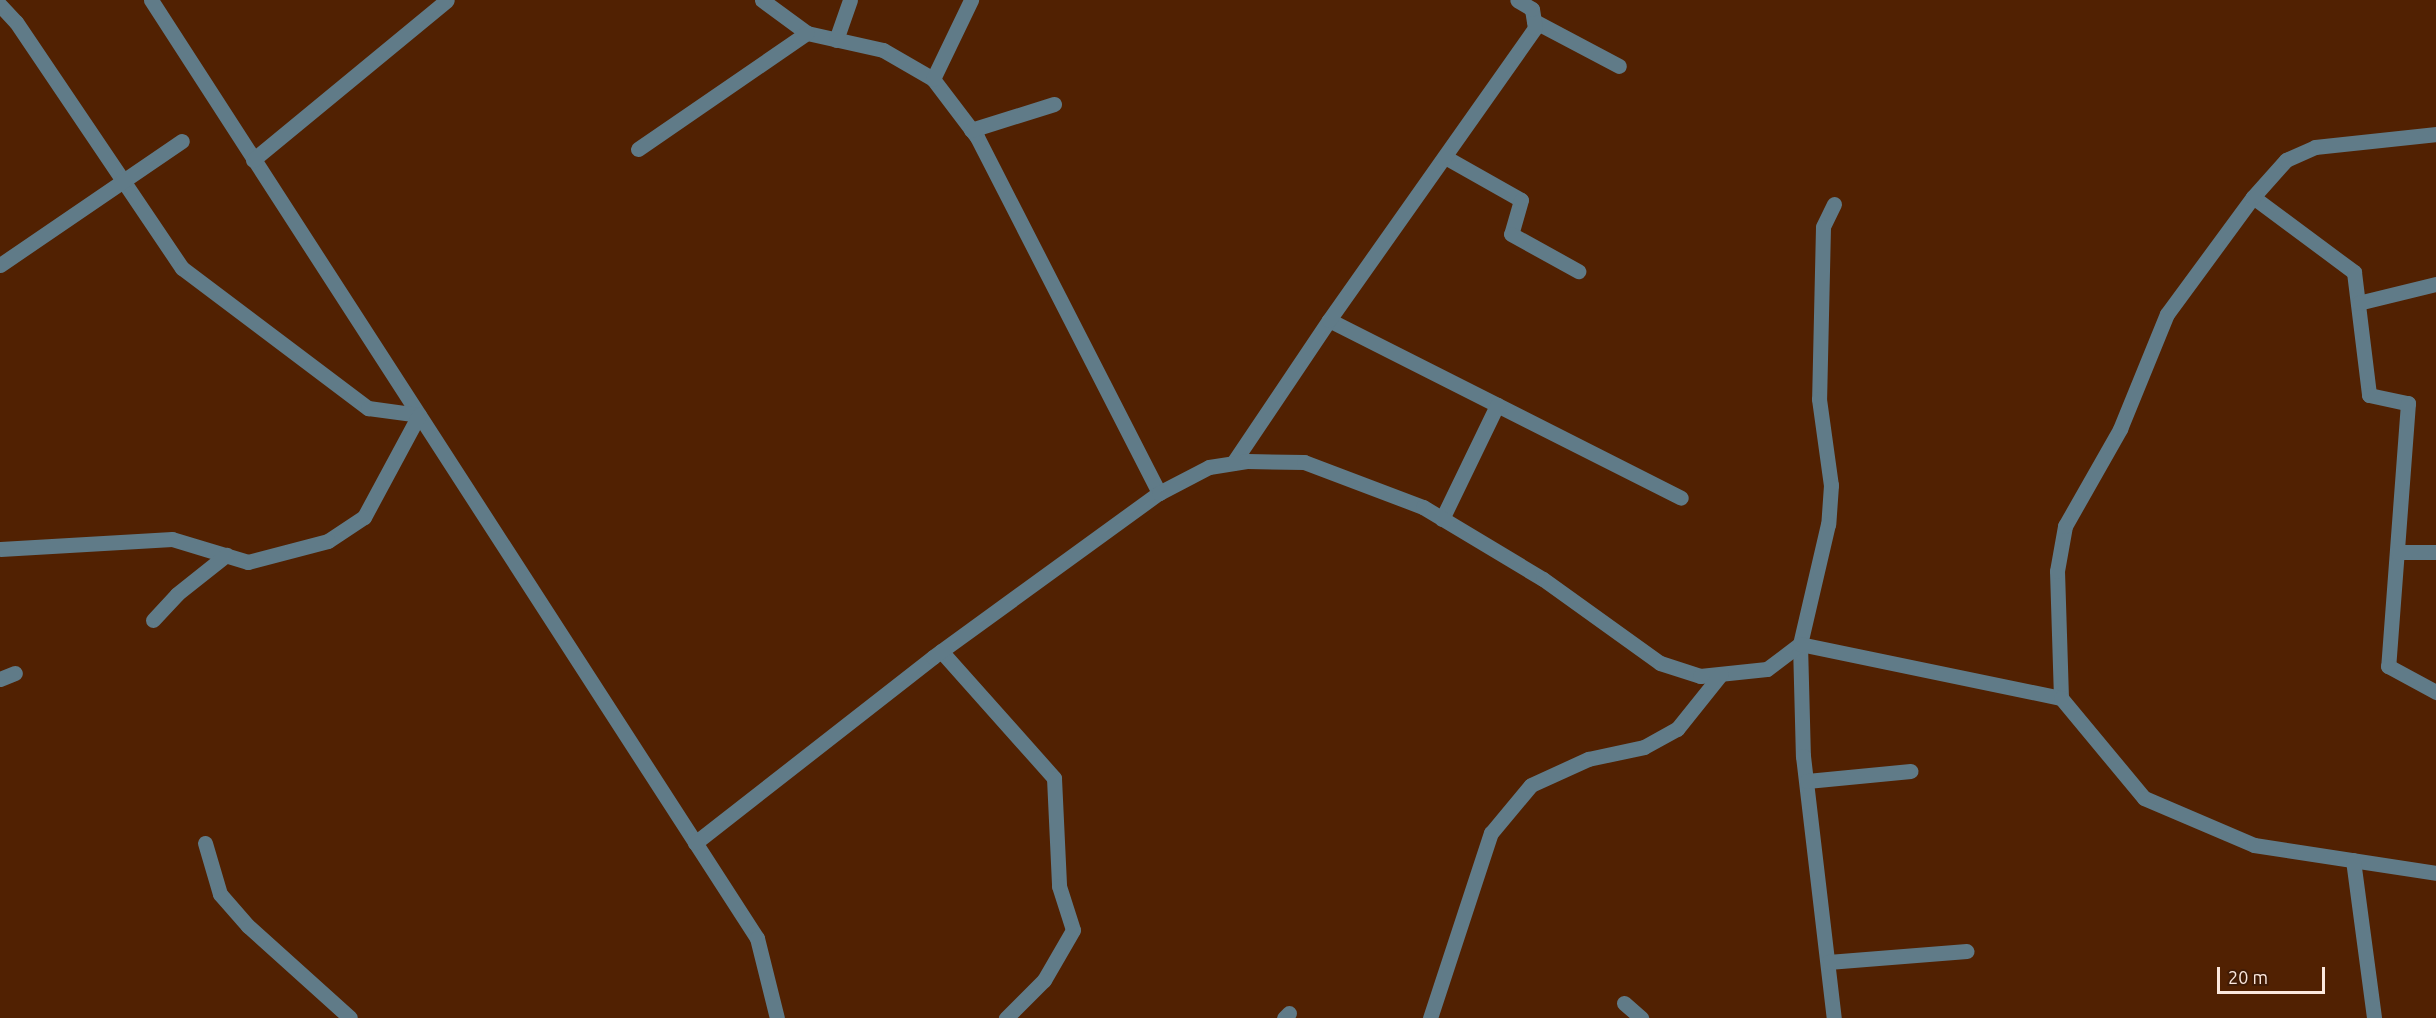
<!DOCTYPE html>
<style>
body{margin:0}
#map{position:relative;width:2436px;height:1018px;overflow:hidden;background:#512102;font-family:Ubuntu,sans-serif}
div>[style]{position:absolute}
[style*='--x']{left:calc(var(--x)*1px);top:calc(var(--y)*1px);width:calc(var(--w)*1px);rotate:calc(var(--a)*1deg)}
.minor>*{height:15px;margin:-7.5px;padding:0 7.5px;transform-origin:7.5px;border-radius:7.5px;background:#607b88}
span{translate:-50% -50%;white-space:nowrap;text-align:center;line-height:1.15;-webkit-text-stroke:5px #401b05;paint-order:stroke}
.scale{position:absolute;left:2217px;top:967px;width:108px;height:27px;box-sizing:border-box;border:3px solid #fbe8de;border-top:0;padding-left:8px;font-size:18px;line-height:21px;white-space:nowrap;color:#fbe8de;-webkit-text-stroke:4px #401b05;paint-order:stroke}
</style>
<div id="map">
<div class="minor">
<i style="--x:151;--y:0;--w:1117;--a:57.14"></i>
<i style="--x:757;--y:938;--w:82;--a:76"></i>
<i style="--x:762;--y:0;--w:56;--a:36.3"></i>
<i style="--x:807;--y:33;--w:78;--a:12.6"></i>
<i style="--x:883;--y:50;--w:58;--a:30.1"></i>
<i style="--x:933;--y:79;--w:73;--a:52.8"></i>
<i style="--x:977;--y:137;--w:400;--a:62.9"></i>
<i style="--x:0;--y:5;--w:23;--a:47"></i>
<i style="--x:16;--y:22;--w:297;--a:56"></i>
<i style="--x:182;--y:268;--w:233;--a:37"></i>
<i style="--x:368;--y:408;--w:51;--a:7.8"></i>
<i style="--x:419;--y:415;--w:116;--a:118.3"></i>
<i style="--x:364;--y:517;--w:43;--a:146.3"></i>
<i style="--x:328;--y:541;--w:83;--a:165.3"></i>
<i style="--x:248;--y:562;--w:79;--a:-163.2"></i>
<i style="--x:172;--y:539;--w:172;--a:176.7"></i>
<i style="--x:1534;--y:21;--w:96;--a:27.9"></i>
<i style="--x:836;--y:40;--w:42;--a:-70.7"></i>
<i style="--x:933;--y:79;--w:88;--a:-64.3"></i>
<i style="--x:971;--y:130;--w:87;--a:-17.4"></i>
<i style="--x:638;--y:149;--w:205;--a:-34.5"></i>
<i style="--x:1445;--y:157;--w:87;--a:29.5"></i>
<i style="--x:1521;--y:200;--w:35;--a:106"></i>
<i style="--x:1511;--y:234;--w:77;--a:28.9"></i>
<i style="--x:253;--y:160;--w:251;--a:-39.5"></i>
<i style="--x:2253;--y:197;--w:126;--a:36.6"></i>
<i style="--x:2354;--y:272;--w:124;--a:83"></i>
<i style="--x:2369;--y:395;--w:40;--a:12"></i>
<i style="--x:2408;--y:403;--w:264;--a:94.3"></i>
<i style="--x:2388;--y:666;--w:55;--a:28.4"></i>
<i style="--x:1834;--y:204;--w:25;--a:116"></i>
<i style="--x:1823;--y:227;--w:172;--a:91.3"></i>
<i style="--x:1819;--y:399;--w:87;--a:82.1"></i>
<i style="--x:1831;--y:485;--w:39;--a:94"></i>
<i style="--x:1828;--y:524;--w:123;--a:103.1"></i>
<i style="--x:1800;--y:644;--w:112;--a:88.5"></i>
<i style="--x:1803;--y:756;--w:264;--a:83.3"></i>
<i style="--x:0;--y:265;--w:220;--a:-34.3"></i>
<i style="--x:2358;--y:303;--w:80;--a:-13.7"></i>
<i style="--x:1329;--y:320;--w:394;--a:26.8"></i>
<i style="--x:1233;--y:463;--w:172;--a:-56.1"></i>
<i style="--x:1329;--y:320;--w:357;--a:-54.8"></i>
<i style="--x:1535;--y:28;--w:19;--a:-99"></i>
<i style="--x:1532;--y:9;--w:17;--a:-149"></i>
<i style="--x:1442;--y:519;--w:127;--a:-64.2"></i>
<i style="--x:2397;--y:552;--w:39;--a:0"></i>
<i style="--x:153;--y:620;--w:35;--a:-47"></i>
<i style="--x:177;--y:594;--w:63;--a:-38.5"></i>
<i style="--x:941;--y:651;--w:170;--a:48.3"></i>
<i style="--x:1054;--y:778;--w:108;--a:87.3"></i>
<i style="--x:1059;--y:886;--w:46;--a:72.3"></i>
<i style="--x:1073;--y:930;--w:58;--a:120.1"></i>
<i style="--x:1044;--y:980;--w:54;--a:135"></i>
<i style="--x:0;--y:679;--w:16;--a:-22"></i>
<i style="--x:2061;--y:698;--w:127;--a:-91.8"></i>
<i style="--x:2057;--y:571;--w:46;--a:-79.9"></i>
<i style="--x:2065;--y:526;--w:112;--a:-60.4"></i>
<i style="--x:2120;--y:429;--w:124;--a:-67.8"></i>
<i style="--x:2167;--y:314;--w:145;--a:-53.7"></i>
<i style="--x:2253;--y:197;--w:50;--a:-48.3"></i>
<i style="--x:2286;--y:160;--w:32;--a:-24"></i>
<i style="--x:2315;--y:147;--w:122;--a:-6.1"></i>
<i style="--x:1807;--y:781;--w:104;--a:-5.5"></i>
<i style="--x:205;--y:843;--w:53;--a:73.6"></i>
<i style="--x:220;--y:894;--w:43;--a:48.8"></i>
<i style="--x:248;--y:926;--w:137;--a:42"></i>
<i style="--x:695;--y:843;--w:302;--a:-38"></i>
<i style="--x:933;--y:657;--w:279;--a:-36"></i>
<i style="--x:1159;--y:493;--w:56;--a:-27.5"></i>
<i style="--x:1209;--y:467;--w:38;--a:-9"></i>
<i style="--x:1247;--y:461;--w:57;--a:1"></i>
<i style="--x:1304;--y:462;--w:127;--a:20.7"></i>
<i style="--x:1423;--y:507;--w:140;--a:31"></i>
<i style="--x:1543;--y:579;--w:144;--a:35.7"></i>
<i style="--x:1660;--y:663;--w:42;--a:18"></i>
<i style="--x:1700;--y:676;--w:67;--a:-6"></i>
<i style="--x:1767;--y:669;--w:41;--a:-37.1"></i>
<i style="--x:1800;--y:644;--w:267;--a:11.7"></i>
<i style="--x:2061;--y:698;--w:130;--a:50.3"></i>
<i style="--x:2144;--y:798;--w:120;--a:23.1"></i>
<i style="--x:2254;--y:845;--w:184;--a:8.7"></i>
<i style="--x:2353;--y:860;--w:159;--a:82.4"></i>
<i style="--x:1828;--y:962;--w:139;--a:-4.5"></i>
<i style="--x:1624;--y:1003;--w:23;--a:41"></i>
<i style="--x:1284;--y:1018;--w:7;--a:-45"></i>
<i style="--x:1430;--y:1018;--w:195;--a:-71.8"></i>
<i style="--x:1491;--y:833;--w:62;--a:-50.2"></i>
<i style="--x:1531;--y:785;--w:63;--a:-24.5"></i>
<i style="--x:1588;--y:759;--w:57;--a:-12.1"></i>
<i style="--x:1644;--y:747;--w:38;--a:-29"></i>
<i style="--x:1677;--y:729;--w:70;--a:-51.3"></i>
</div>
<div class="scale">20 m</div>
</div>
